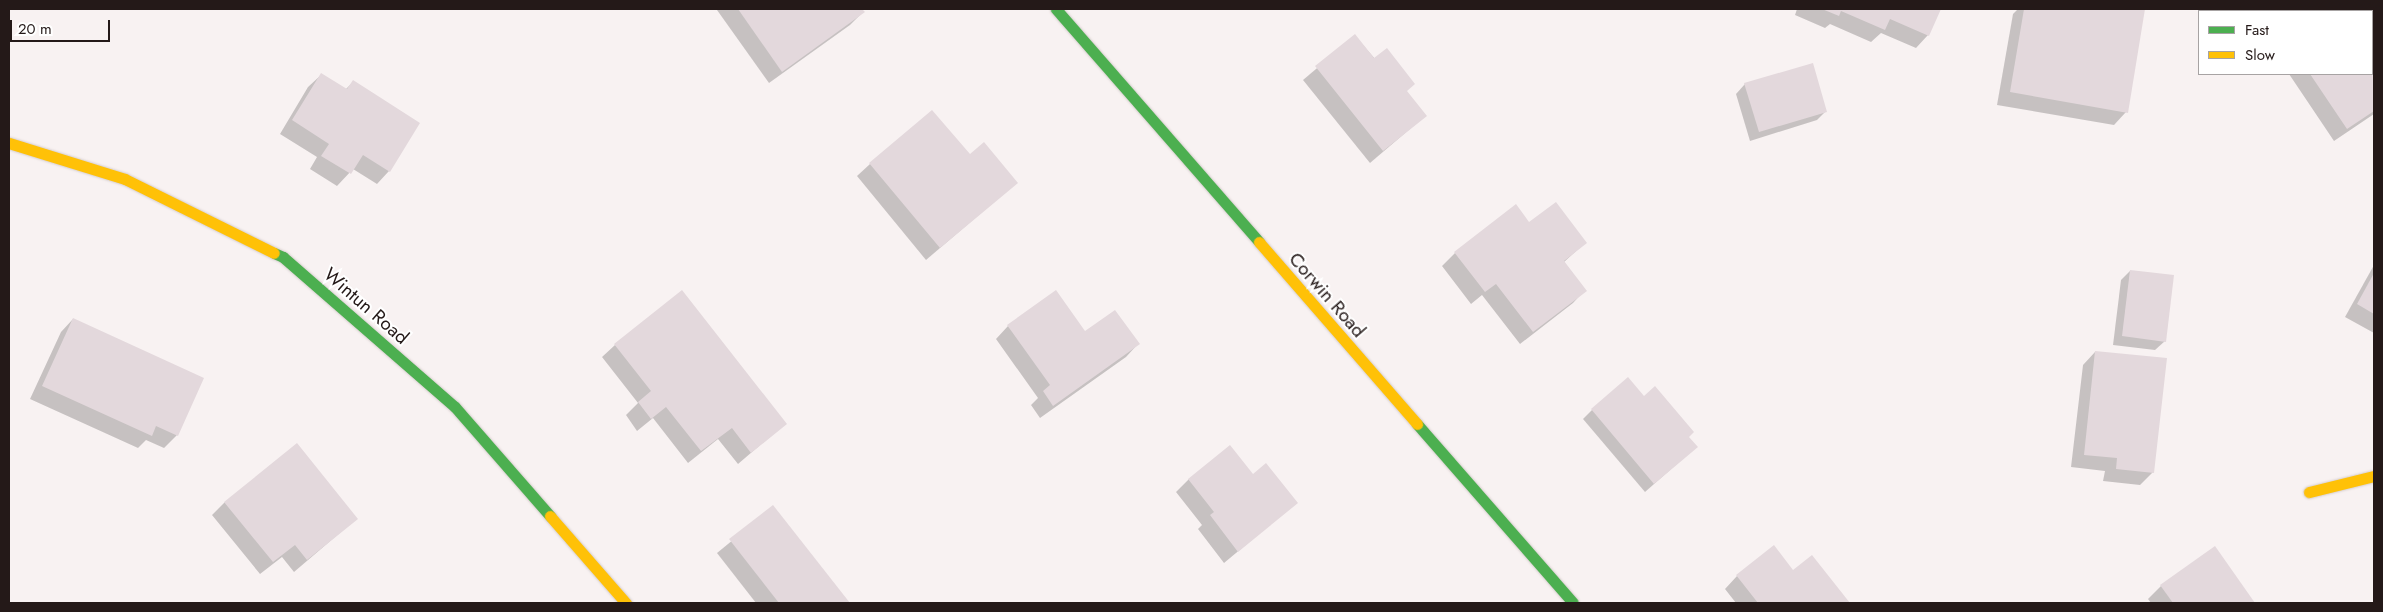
<!DOCTYPE html>
<style>
body{margin:0}
#map{position:relative;width:2383px;height:612px;overflow:hidden;background:#f8f2f2;font-family:Jost,sans-serif}
div>[style]{position:absolute}
[style*='--x']{left:calc(var(--x)*1px);top:calc(var(--y)*1px);width:calc(var(--w)*1px);rotate:calc(var(--a)*1deg)}
.shadow>*{inset:0;background:#0003}
.building>*{inset:0;background:#e3d8dc}
.roads{filter:drop-shadow(0 0 1px #d6cecd) drop-shadow(0 0 1px #d6cecd)}
.fast>*{height:11px;margin:-5.5px;padding:0 5.5px;transform-origin:5.5px;border-radius:5.5px;background:#4caf50}
.slow>*{height:11px;margin:-5.5px;padding:0 5.5px;transform-origin:5.5px;border-radius:5.5px;background:#ffc107}
span{translate:-50% -50%;white-space:nowrap;text-align:center;line-height:1.15;-webkit-text-stroke:4px #fff;paint-order:stroke}
.street-label{font-size:19px;color:#241918}
.frame{position:absolute;inset:0;border:10px solid #241918;pointer-events:none}
.legend{position:absolute;left:2198px;top:10px;width:175px;height:65px;box-sizing:border-box;background:#fff;border:1px solid #a7a3a3;margin:0;padding:6px 9px;list-style:none;font-size:15px;color:#241918}
.legend li{display:flex;align-items:center;gap:10px;height:25px}
.legend b{width:25px;border:1px solid #a7a3a3}
.scale{position:absolute;left:10px;top:20px;width:100px;height:22px;box-sizing:border-box;border:2px solid #241918;border-top:0;padding-left:6px;font-size:15px;line-height:18px;white-space:nowrap;color:#241918;-webkit-text-stroke:4px #fff;paint-order:stroke}
</style>
<div id="map">
<div class="shadow">
<i style="clip-path:polygon(719px 9px,861px 9px,863px 12px,850px 25px,769px 83px,717px 10px)"></i>
<i style="clip-path:polygon(1797px 9px,1940px 9px,1928px 35px,1916px 48px,1881px 33px,1871px 42px,1830px 24px,1825px 28px,1795px 15px)"></i>
<i style="clip-path:polygon(2018px 9px,2144px 9px,2126px 112px,2114px 125px,1997px 105px,2013px 14px)"></i>
<i style="clip-path:polygon(2296px 9px,2374px 9px,2374px 114px,2334px 141px,2289px 74px,2372px 74px,2372px 11px,2293px 11px)"></i>
<i style="clip-path:polygon(1355px 36px,1425px 116px,1370px 163px,1303px 80px)"></i>
<i style="clip-path:polygon(321px 75px,345px 90px,353px 82px,389px 171px,377px 184px,353px 169px,337px 186px,310px 169px,317px 157px,280px 134px,308px 87px)"></i>
<i style="clip-path:polygon(1745px 84px,1826px 111px,1817px 120px,1750px 141px,1736px 94px)"></i>
<i style="clip-path:polygon(970px 156px,1016px 183px,926px 260px,857px 176px,870px 164px)"></i>
<i style="clip-path:polygon(1516px 206px,1529px 224px,1585px 243px,1564px 262px,1585px 290px,1573px 303px,1520px 344px,1482px 295px,1471px 304px,1442px 266px,1455px 253px)"></i>
<i style="clip-path:polygon(2374px 265px,2374px 333px,2345px 317px)"></i>
<i style="clip-path:polygon(2130px 271px,2165px 341px,2155px 350px,2113px 345px,2121px 280px)"></i>
<i style="clip-path:polygon(73px 319px,177px 435px,164px 448px,146px 440px,138px 448px,30px 399px,61px 332px)"></i>
<i style="clip-path:polygon(1008px 326px,1085px 333px,1138px 344px,1126px 357px,1040px 418px,1031px 405px,1038px 398px,996px 339px)"></i>
<i style="clip-path:polygon(615px 345px,785px 424px,738px 464px,718px 439px,688px 463px,653px 418px,637px 431px,626px 415px,638px 403px,602px 357px)"></i>
<i style="clip-path:polygon(2095px 352px,2153px 472px,2140px 485px,2103px 481px,2105px 471px,2071px 467px,2083px 365px)"></i>
<i style="clip-path:polygon(1643px 398px,1696px 447px,1645px 492px,1583px 419px,1592px 410px)"></i>
<i style="clip-path:polygon(1252px 475px,1296px 503px,1224px 563px,1198px 529px,1202px 525px,1176px 492px,1189px 479px)"></i>
<i style="clip-path:polygon(225px 502px,356px 519px,294px 572px,282px 557px,260px 574px,212px 515px)"></i>
<i style="clip-path:polygon(773px 507px,848px 603px,756px 603px,717px 553px)"></i>
<i style="clip-path:polygon(2215px 548px,2254px 603px,2151px 603px,2148px 599px,2161px 586px)"></i>
<i style="clip-path:polygon(1812px 557px,1848px 603px,1736px 603px,1725px 589px,1737px 576px,1793px 572px)"></i>
</div>
<div class="building">
<i style="clip-path:polygon(738px 9px,862px 9px,865px 12px,782px 72px)"></i>
<i style="clip-path:polygon(1822px 9px,1941px 9px,1929px 36px,1890px 19px,1885px 30px,1841px 11px,1839px 16px)"></i>
<i style="clip-path:polygon(2024px 9px,2145px 9px,2128px 113px,2010px 92px)"></i>
<i style="clip-path:polygon(2294px 9px,2374px 9px,2374px 111px,2347px 129px,2310px 74px,2372px 74px,2372px 11px,2290px 11px)"></i>
<i style="clip-path:polygon(1355px 34px,1374px 58px,1387px 48px,1415px 84px,1407px 91px,1427px 116px,1383px 151px,1315px 66px)"></i>
<i style="clip-path:polygon(1813px 63px,1827px 112px,1759px 132px,1744px 83px)"></i>
<i style="clip-path:polygon(321px 73px,347px 89px,353px 80px,420px 123px,390px 172px,363px 155px,351px 174px,321px 156px,329px 144px,292px 120px)"></i>
<i style="clip-path:polygon(932px 110px,970px 154px,984px 142px,1018px 183px,940px 248px,869px 163px)"></i>
<i style="clip-path:polygon(1556px 202px,1587px 243px,1564px 261px,1587px 291px,1533px 332px,1496px 284px,1485px 292px,1454px 252px,1516px 204px,1529px 222px)"></i>
<i style="clip-path:polygon(2130px 270px,2174px 275px,2166px 342px,2122px 336px)"></i>
<i style="clip-path:polygon(2374px 273px,2374px 314px,2357px 304px)"></i>
<i style="clip-path:polygon(682px 290px,787px 424px,751px 453px,732px 428px,701px 451px,666px 407px,651px 419px,638px 402px,651px 391px,614px 344px)"></i>
<i style="clip-path:polygon(1056px 290px,1085px 331px,1115px 310px,1140px 344px,1053px 406px,1043px 391px,1050px 385px,1007px 325px)"></i>
<i style="clip-path:polygon(73px 318px,204px 378px,178px 436px,156px 426px,152px 436px,42px 386px)"></i>
<i style="clip-path:polygon(2095px 351px,2167px 358px,2154px 473px,2116px 469px,2117px 458px,2084px 455px)"></i>
<i style="clip-path:polygon(1628px 377px,1644px 396px,1655px 386px,1694px 432px,1689px 437px,1698px 447px,1654px 484px,1591px 409px)"></i>
<i style="clip-path:polygon(297px 443px,358px 519px,307px 560px,295px 545px,273px 562px,224px 502px)"></i>
<i style="clip-path:polygon(1230px 445px,1253px 474px,1266px 463px,1298px 503px,1238px 552px,1210px 515px,1214px 512px,1188px 479px)"></i>
<i style="clip-path:polygon(773px 505px,850px 603px,779px 603px,729px 539px)"></i>
<i style="clip-path:polygon(1774px 545px,1793px 570px,1812px 555px,1850px 603px,1758px 603px,1736px 575px)"></i>
<i style="clip-path:polygon(2215px 546px,2255px 603px,2173px 603px,2160px 585px)"></i>
</div>
<div class="roads">
<div class="fast">
<i style="--x:1056;--y:9;--w:309;--a:48.9"></i>
<i style="--x:274;--y:253;--w:10;--a:24"></i>
<i style="--x:283;--y:257;--w:228;--a:41.1"></i>
<i style="--x:455;--y:407;--w:145;--a:48.9"></i>
<i style="--x:1417;--y:424;--w:237;--a:48.9"></i>
</div>
<div class="slow">
<i style="--x:9;--y:143;--w:121;--a:17.2"></i>
<i style="--x:125;--y:179;--w:166;--a:26.4"></i>
<i style="--x:1259;--y:242;--w:241;--a:49"></i>
<i style="--x:2309;--y:492;--w:67;--a:-13.8"></i>
<i style="--x:550;--y:516;--w:116;--a:48.9"></i>
</div>
</div>
<div class="street-label">
<span style="left:1327px;top:295px;rotate:49deg">Corwin Road</span>
<span style="left:366px;top:306px;rotate:41deg">Wintun Road</span>
</div>
<div class="frame"></div>
<ul class="legend">
<li><b style="height:6px;background:#4caf50"></b>Fast</li>
<li><b style="height:6px;background:#ffc107"></b>Slow</li>
</ul>
<div class="scale">20 m</div>
</div>
